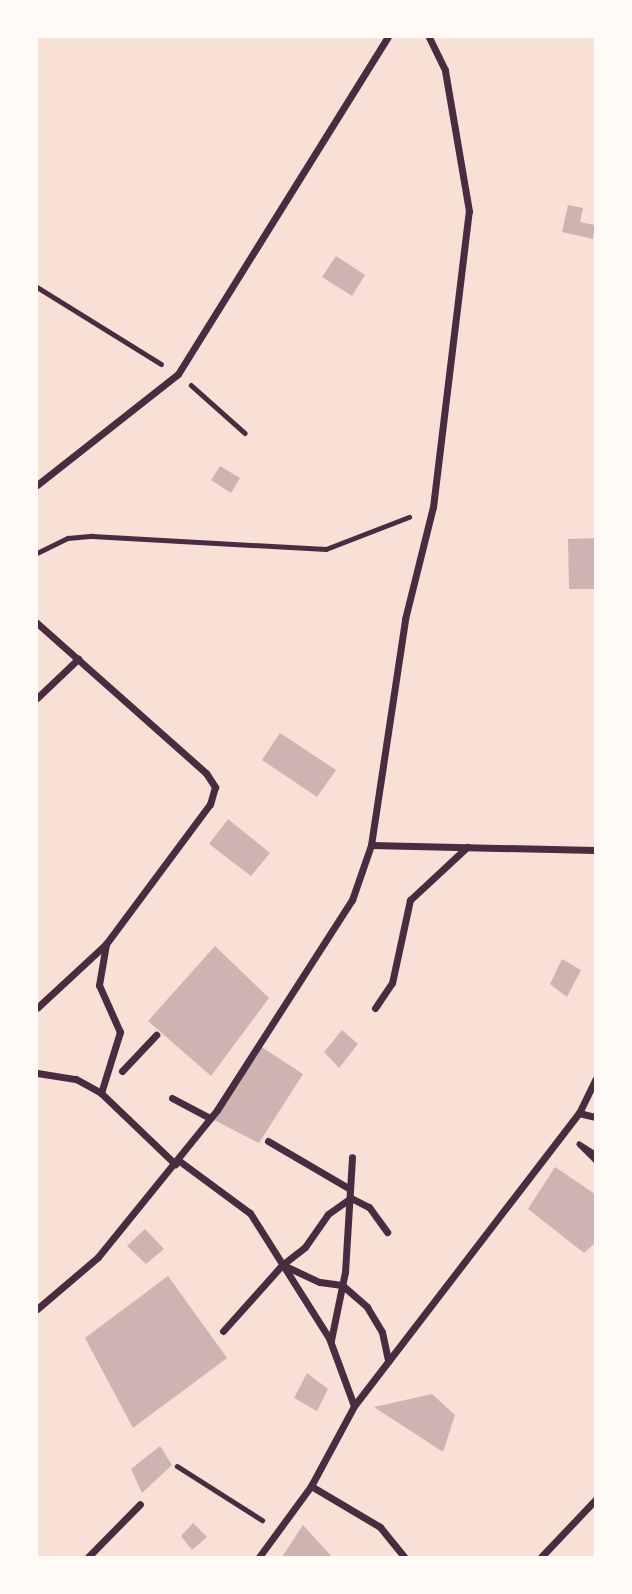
<!DOCTYPE html>
<style>
body{margin:0}
#map{position:relative;width:632px;height:1594px;overflow:hidden;background:#f7e1d7;font-family:"Asap Condensed",sans-serif}
div>[style]{position:absolute}
[style*='--x']{left:calc(var(--x)*1px);top:calc(var(--y)*1px);width:calc(var(--w)*1px);rotate:calc(var(--a)*1deg)}
.building>*{inset:0;background:#ccb4b1}
.path>*{height:4.5px;margin:-2.25px;padding:0 2.25px;transform-origin:2.25px;border-radius:2.25px;background:#4a2c40}
.minor>*{height:7px;margin:-3.5px;padding:0 3.5px;transform-origin:3.5px;border-radius:3.5px;background:#4a2c40}
span{translate:-50% -50%;white-space:nowrap;text-align:center;line-height:1.15;-webkit-text-stroke:5px #fffaf5;paint-order:stroke}
.frame{position:absolute;inset:0;border:38px solid #fffaf5;pointer-events:none}
</style>
<div id="map">
<div class="building">
<i style="clip-path:polygon(568px 205px,583px 208px,580px 222px,595px 225px,593px 239px,562px 232px)"></i>
<i style="clip-path:polygon(336px 256px,365px 275px,352px 296px,322px 277px)"></i>
<i style="clip-path:polygon(220px 466px,240px 478px,231px 493px,211px 480px)"></i>
<i style="clip-path:polygon(595px 538px,595px 589px,569px 589px,568px 539px)"></i>
<i style="clip-path:polygon(280px 733px,336px 770px,317px 797px,262px 760px)"></i>
<i style="clip-path:polygon(228px 819px,270px 853px,251px 876px,209px 844px)"></i>
<i style="clip-path:polygon(215px 946px,269px 998px,211px 1076px,148px 1021px)"></i>
<i style="clip-path:polygon(562px 959px,581px 970px,567px 997px,550px 984px)"></i>
<i style="clip-path:polygon(342px 1030px,358px 1044px,339px 1068px,324px 1052px)"></i>
<i style="clip-path:polygon(260px 1046px,303px 1074px,259px 1143px,212px 1119px)"></i>
<i style="clip-path:polygon(555px 1167px,595px 1194px,595px 1243px,584px 1253px,528px 1209px)"></i>
<i style="clip-path:polygon(145px 1229px,164px 1249px,146px 1264px,127px 1246px)"></i>
<i style="clip-path:polygon(168px 1276px,227px 1358px,133px 1428px,85px 1338px)"></i>
<i style="clip-path:polygon(307px 1373px,328px 1389px,317px 1411px,294px 1398px)"></i>
<i style="clip-path:polygon(432px 1394px,455px 1415px,443px 1452px,374px 1407px)"></i>
<i style="clip-path:polygon(160px 1446px,172px 1465px,142px 1493px,131px 1469px)"></i>
<i style="clip-path:polygon(193px 1523px,207px 1537px,192px 1550px,181px 1536px)"></i>
<i style="clip-path:polygon(303px 1525px,332px 1557px,282px 1557px)"></i>
</div>
<div class="path">
<i style="--x:37;--y:287;--w:146;--a:31.8"></i>
<i style="--x:191;--y:385;--w:72;--a:41.6"></i>
<i style="--x:37;--y:553;--w:34;--a:-26"></i>
<i style="--x:68;--y:538;--w:24;--a:-5"></i>
<i style="--x:92;--y:536;--w:234;--a:3.2"></i>
<i style="--x:326;--y:549;--w:89;--a:-21.1"></i>
<i style="--x:595;--y:1154;--w:19;--a:-148"></i>
<i style="--x:579;--y:1144;--w:23;--a:45"></i>
<i style="--x:177;--y:1466;--w:101;--a:32.4"></i>
</div>
<div class="minor">
<i style="--x:37;--y:485;--w:179;--a:-38.2"></i>
<i style="--x:178;--y:374;--w:397;--a:-58.1"></i>
<i style="--x:37;--y:623;--w:226;--a:41.6"></i>
<i style="--x:206;--y:773;--w:17;--a:57"></i>
<i style="--x:215;--y:787;--w:18;--a:106"></i>
<i style="--x:210;--y:804;--w:174;--a:126.6"></i>
<i style="--x:106;--y:944;--w:94;--a:137.2"></i>
<i style="--x:37;--y:698;--w:57;--a:-43.6"></i>
<i style="--x:371;--y:845;--w:224;--a:1.3"></i>
<i style="--x:375;--y:1008;--w:30;--a:-56"></i>
<i style="--x:392;--y:983;--w:85;--a:-77.8"></i>
<i style="--x:410;--y:900;--w:78;--a:-42.9"></i>
<i style="--x:122;--y:1071;--w:50;--a:-46.6"></i>
<i style="--x:37;--y:1073;--w:39;--a:9"></i>
<i style="--x:76;--y:1079;--w:29;--a:29"></i>
<i style="--x:101;--y:1093;--w:103;--a:43.8"></i>
<i style="--x:101;--y:1093;--w:64;--a:-72.7"></i>
<i style="--x:120;--y:1032;--w:51;--a:-114.1"></i>
<i style="--x:99;--y:985;--w:42;--a:-80.3"></i>
<i style="--x:172;--y:1098;--w:43;--a:27.8"></i>
<i style="--x:579;--y:1113;--w:16;--a:14"></i>
<i style="--x:268;--y:1141;--w:95;--a:30.3"></i>
<i style="--x:178;--y:1160;--w:89;--a:36.4"></i>
<i style="--x:250;--y:1213;--w:148;--a:57.7"></i>
<i style="--x:329;--y:1338;--w:72;--a:69.8"></i>
<i style="--x:285;--y:1266;--w:38;--a:25"></i>
<i style="--x:320;--y:1282;--w:22;--a:8"></i>
<i style="--x:342;--y:1285;--w:33;--a:41"></i>
<i style="--x:367;--y:1307;--w:29;--a:59"></i>
<i style="--x:382;--y:1332;--w:30;--a:78"></i>
<i style="--x:37;--y:1309;--w:80;--a:-40.4"></i>
<i style="--x:98;--y:1257;--w:189;--a:-51"></i>
<i style="--x:217;--y:1110;--w:250;--a:-57.3"></i>
<i style="--x:352;--y:900;--w:58;--a:-70.9"></i>
<i style="--x:371;--y:845;--w:229;--a:-81.4"></i>
<i style="--x:405;--y:619;--w:115;--a:-76"></i>
<i style="--x:433;--y:507;--w:298;--a:-83.1"></i>
<i style="--x:469;--y:211;--w:143;--a:-99.7"></i>
<i style="--x:445;--y:70;--w:37;--a:-116"></i>
<i style="--x:223;--y:1331;--w:89;--a:-48.2"></i>
<i style="--x:282;--y:1265;--w:29;--a:-38"></i>
<i style="--x:305;--y:1247;--w:40;--a:-55.1"></i>
<i style="--x:328;--y:1214;--w:28;--a:-35"></i>
<i style="--x:351;--y:1198;--w:20;--a:27"></i>
<i style="--x:369;--y:1207;--w:31;--a:54"></i>
<i style="--x:331;--y:1340;--w:69;--a:-78.4"></i>
<i style="--x:345;--y:1272;--w:115;--a:-86.5"></i>
<i style="--x:311;--y:1486;--w:80;--a:30.7"></i>
<i style="--x:380;--y:1527;--w:38;--a:51"></i>
<i style="--x:88;--y:1557;--w:74;--a:-45.5"></i>
<i style="--x:259;--y:1557;--w:88;--a:-53.8"></i>
<i style="--x:311;--y:1486;--w:91;--a:-61.7"></i>
<i style="--x:354;--y:1406;--w:369;--a:-52.5"></i>
<i style="--x:579;--y:1113;--w:37;--a:-64"></i>
<i style="--x:541;--y:1557;--w:79;--a:-46.5"></i>
</div>
<div class="frame"></div>
</div>
